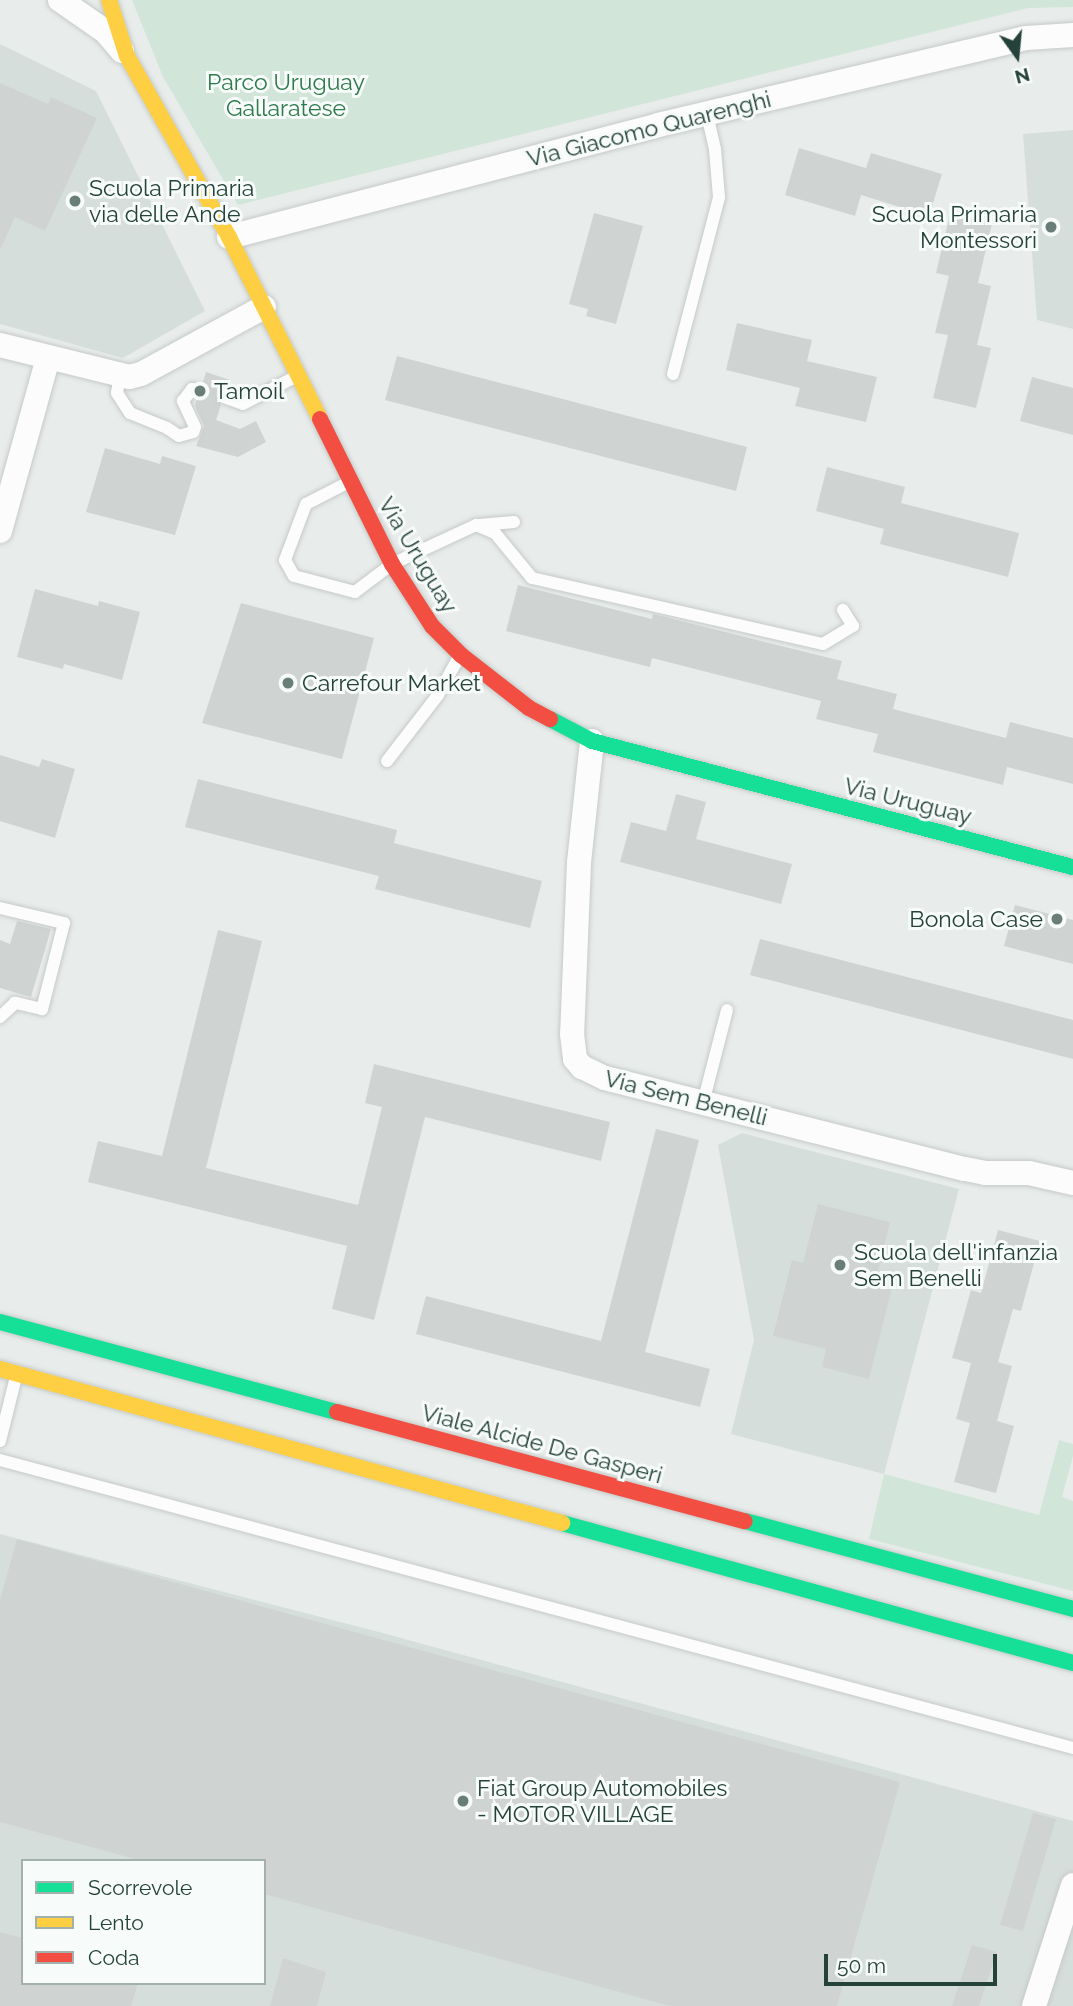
<!DOCTYPE html>
<style>
body{margin:0}
#map{position:relative;width:1073px;height:2006px;overflow:hidden;background:#e8edeb;font-family:Raleway,sans-serif}
div>[style]{position:absolute}
[style*='--x']{left:calc(var(--x)*1px);top:calc(var(--y)*1px);width:calc(var(--w)*1px);rotate:calc(var(--a)*1deg)}
.built>*{inset:0;background:#d6dedb}
.green>*{inset:0;background:#d1e6d8}
.building>*{inset:0;background:#cfd4d2}
.roads{filter:drop-shadow(0 0 2px #c5cac8) drop-shadow(0 0 2px #c5cac8)}
.lane>*{height:12px;margin:-6px;padding:0 6px;transform-origin:6px;border-radius:6px;background:#fcfcfc}
.street>*{height:24px;margin:-12px;padding:0 12px;transform-origin:12px;border-radius:12px;background:#fcfcfc}
.fast>*{height:16px;margin:-8px;padding:0 8px;transform-origin:8px;border-radius:8px;background:#16e098}
.slow>*{height:16px;margin:-8px;padding:0 8px;transform-origin:8px;border-radius:8px;background:#ffcf43}
.jam>*{height:16px;margin:-8px;padding:0 8px;transform-origin:8px;border-radius:8px;background:#f24e42}
.dots>*{width:19px;height:19px;translate:-50% -50%;box-sizing:border-box;border:4px solid #f7fbf9;border-radius:50%}
span{translate:-50% -50%;white-space:nowrap;text-align:center;line-height:1.15;-webkit-text-stroke:6px #f7fbf9;paint-order:stroke}
.park-label{font-size:23px;color:#2d7a4b}
.street-label{font-size:23px;color:#24423a}
.poi-label{font-size:23px;color:#24423a}
.left{translate:0 -50%;text-align:left}
.right{translate:-100% -50%;text-align:right}
.legend{position:absolute;left:21px;top:1859px;width:245px;height:126px;box-sizing:border-box;background:#f7fbf9;border:2px solid #a3b1ad;margin:0;padding:9px 12px;list-style:none;font-size:21px;color:#24423a}
.legend li{display:flex;align-items:center;gap:14px;height:35px}
.legend b{width:35px;border:2px solid #a3b1ad}
.north{position:absolute;left:982px;top:21px;width:70px;height:70px;-webkit-text-stroke:5px #f7fbf9;paint-order:stroke;rotate:165deg;font-size:19px;font-weight:700;line-height:28px;text-align:center;color:#24423a}
.north::after{content:'';display:block;margin:auto;width:24px;height:32px;background:#24423a;clip-path:polygon(50% 0,100% 100%,50% 72%,0 100%)}
.scale{position:absolute;left:824px;top:1954px;width:173px;height:32px;box-sizing:border-box;border:4px solid #24423a;border-top:0;padding-left:9px;font-size:21px;line-height:24px;white-space:nowrap;color:#24423a;-webkit-text-stroke:5px #f7fbf9;paint-order:stroke}
</style>
<div id="map">
<div class="built">
<i style="clip-path:polygon(0 44px,96px 91px,205px 311px,123px 358px,0 324px)"></i>
<i style="clip-path:polygon(1073px 130px,1073px 329px,1037px 320px,1023px 134px)"></i>
<i style="clip-path:polygon(742px 1133px,959px 1189px,884px 1474px,731px 1434px,754px 1340px,718px 1145px)"></i>
<i style="clip-path:polygon(evenodd,0 1534px,379px 1632px,1073px 1821px,1073px 2006px,0 2006px,0 1534px,23px 1861px,264px 1861px,264px 1983px,23px 1983px,23px 1861px)"></i>
</div>
<div class="green">
<i style="clip-path:polygon(132px 0,1073px 0,1073px 7px,1028px 8px,238px 205px,163px 77px)"></i>
<i style="clip-path:polygon(1059px 1440px,1073px 1444px,1073px 1456px,1062px 1497px,1073px 1501px,1073px 1591px,869px 1539px,884px 1474px,1039px 1515px)"></i>
</div>
<div class="building">
<i style="clip-path:polygon(0 83px,48px 104px,51px 97px,97px 118px,45px 231px,15px 217px,0 250px)"></i>
<i style="clip-path:polygon(799px 148px,866px 168px,871px 153px,942px 174px,929px 216px,861px 195px,855px 216px,785px 195px)"></i>
<i style="clip-path:polygon(594px 213px,643px 226px,616px 324px,586px 316px,588px 309px,569px 304px)"></i>
<i style="clip-path:polygon(950px 214px,992px 224px,978px 283px,991px 286px,977px 345px,991px 348px,976px 408px,933px 398px,948px 335px,935px 333px,949px 276px,936px 273px)"></i>
<i style="clip-path:polygon(737px 323px,812px 340px,807px 361px,877px 377px,866px 422px,795px 406px,800px 388px,726px 370px)"></i>
<i style="clip-path:polygon(397px 356px,747px 447px,736px 491px,385px 400px)"></i>
<i style="clip-path:polygon(206px 372px,230px 380px,227px 389px,219px 390px,216px 395px,221px 405px,216px 420px,240px 429px,256px 421px,266px 442px,238px 457px,196px 446px,204px 426px,195px 406px,197px 398px,204px 398px,209px 392px,203px 382px)"></i>
<i style="clip-path:polygon(1032px 377px,1073px 388px,1073px 435px,1020px 421px)"></i>
<i style="clip-path:polygon(105px 448px,160px 464px,162px 456px,196px 466px,175px 535px,86px 512px)"></i>
<i style="clip-path:polygon(827px 467px,905px 487px,901px 503px,1019px 533px,1008px 577px,880px 544px,884px 529px,816px 511px)"></i>
<i style="clip-path:polygon(518px 585px,652px 619px,653px 614px,689px 623px,842px 661px,837px 679px,897px 694px,893px 709px,1006px 738px,1010px 722px,1073px 738px,1073px 784px,1007px 767px,1003px 785px,873px 752px,878px 734px,816px 719px,821px 701px,652px 658px,650px 667px,506px 631px)"></i>
<i style="clip-path:polygon(35px 589px,98px 606px,99px 601px,140px 612px,122px 680px,64px 664px,63px 669px,17px 657px)"></i>
<i style="clip-path:polygon(241px 603px,374px 638px,342px 759px,202px 723px)"></i>
<i style="clip-path:polygon(0 755px,39px 767px,42px 759px,75px 769px,55px 838px,0 821px)"></i>
<i style="clip-path:polygon(198px 779px,397px 830px,394px 843px,542px 881px,530px 928px,375px 889px,379px 876px,185px 827px)"></i>
<i style="clip-path:polygon(676px 794px,706px 802px,696px 839px,792px 864px,781px 904px,620px 862px,631px 822px,666px 831px)"></i>
<i style="clip-path:polygon(1015px 905px,1073px 920px,1073px 964px,1004px 946px)"></i>
<i style="clip-path:polygon(17px 921px,51px 929px,31px 997px,0 988px,0 940px,10px 944px)"></i>
<i style="clip-path:polygon(218px 930px,262px 941px,206px 1168px,358px 1205px,382px 1107px,365px 1103px,374px 1064px,610px 1122px,601px 1161px,425px 1117px,374px 1320px,332px 1309px,347px 1246px,88px 1182px,98px 1141px,162px 1156px)"></i>
<i style="clip-path:polygon(760px 939px,1073px 1020px,1073px 1059px,750px 975px)"></i>
<i style="clip-path:polygon(656px 1129px,699px 1140px,645px 1352px,710px 1369px,700px 1407px,416px 1334px,426px 1296px,601px 1341px)"></i>
<i style="clip-path:polygon(818px 1204px,890px 1222px,876px 1280px,893px 1284px,869px 1379px,822px 1367px,826px 1349px,773px 1336px,792px 1260px,803px 1263px)"></i>
<i style="clip-path:polygon(998px 1230px,1040px 1241px,1021px 1311px,1013px 1309px,998px 1362px,1012px 1366px,997px 1421px,1014px 1426px,996px 1493px,954px 1482px,970px 1423px,956px 1419px,971px 1363px,952px 1358px,971px 1290px,981px 1293px)"></i>
<i style="clip-path:polygon(17px 1539px,900px 1782px,837px 2006px,670px 2006px,264px 1894px,264px 1861px,142px 1861px,0 1822px,0 1600px)"></i>
<i style="clip-path:polygon(1033px 1813px,1056px 1819px,1023px 1931px,1000px 1925px)"></i>
<i style="clip-path:polygon(0 1932px,23px 1938px,23px 1983px,138px 1983px,131px 2006px,0 2006px)"></i>
<i style="clip-path:polygon(972px 1945px,997px 1952px,979px 2006px,952px 2006px)"></i>
<i style="clip-path:polygon(283px 1958px,326px 1972px,317px 2006px,270px 2006px)"></i>
</div>
<div class="roads">
<div class="lane">
<i style="--x:673;--y:374;--w:183;--a:-75.4"></i>
<i style="--x:719;--y:197;--w:48;--a:-94.8"></i>
<i style="--x:715;--y:149;--w:37;--a:-103"></i>
<i style="--x:120;--y:377;--w:16;--a:101"></i>
<i style="--x:117;--y:393;--w:24;--a:57"></i>
<i style="--x:130;--y:413;--w:40;--a:22"></i>
<i style="--x:167;--y:428;--w:14;--a:34"></i>
<i style="--x:179;--y:436;--w:15;--a:-16"></i>
<i style="--x:193;--y:432;--w:5;--a:-68"></i>
<i style="--x:195;--y:427;--w:29;--a:-115"></i>
<i style="--x:183;--y:401;--w:15;--a:-53"></i>
<i style="--x:192;--y:389;--w:8;--a:7"></i>
<i style="--x:224;--y:397;--w:20;--a:20"></i>
<i style="--x:243;--y:404;--w:61;--a:-27.4"></i>
<i style="--x:349;--y:482;--w:48;--a:152.9"></i>
<i style="--x:306;--y:504;--w:60;--a:110.6"></i>
<i style="--x:285;--y:560;--w:18;--a:61"></i>
<i style="--x:294;--y:576;--w:63;--a:14.7"></i>
<i style="--x:355;--y:592;--w:46;--a:-37.1"></i>
<i style="--x:392;--y:564;--w:93;--a:-24.9"></i>
<i style="--x:514;--y:522;--w:38;--a:175"></i>
<i style="--x:476;--y:525;--w:21;--a:23"></i>
<i style="--x:495;--y:533;--w:58;--a:50.6"></i>
<i style="--x:532;--y:578;--w:298;--a:12.8"></i>
<i style="--x:823;--y:644;--w:35;--a:-31"></i>
<i style="--x:853;--y:626;--w:19;--a:-122"></i>
<i style="--x:387;--y:761;--w:83;--a:-52.3"></i>
<i style="--x:438;--y:695;--w:46;--a:-61.2"></i>
<i style="--x:0;--y:908;--w:66;--a:13.2"></i>
<i style="--x:64;--y:923;--w:89;--a:104.3"></i>
<i style="--x:42;--y:1009;--w:28;--a:-167"></i>
<i style="--x:15;--y:1003;--w:21;--a:137"></i>
<i style="--x:703;--y:1103;--w:96;--a:-75.5"></i>
<i style="--x:0;--y:1441;--w:66;--a:-76"></i>
<i style="--x:0;--y:1460;--w:1111;--a:15.02"></i>
</div>
<div class="street">
<i style="--x:60;--y:0;--w:56;--a:34.8"></i>
<i style="--x:106;--y:32;--w:25;--a:50"></i>
<i style="--x:229;--y:237;--w:443;--a:-14.6"></i>
<i style="--x:658;--y:125;--w:378;--a:-13.3"></i>
<i style="--x:1026;--y:38;--w:47;--a:-3.7"></i>
<i style="--x:0;--y:345;--w:133;--a:13.9"></i>
<i style="--x:129;--y:377;--w:12;--a:-14"></i>
<i style="--x:141;--y:374;--w:140;--a:-28.6"></i>
<i style="--x:0;--y:531;--w:180;--a:-74.5"></i>
<i style="--x:592;--y:741;--w:123;--a:96.1"></i>
<i style="--x:579;--y:863;--w:171;--a:92.3"></i>
<i style="--x:572;--y:1034;--w:25;--a:83"></i>
<i style="--x:575;--y:1059;--w:11;--a:49"></i>
<i style="--x:582;--y:1067;--w:25;--a:26"></i>
<i style="--x:605;--y:1078;--w:371;--a:14.2"></i>
<i style="--x:965;--y:1169;--w:20;--a:11"></i>
<i style="--x:985;--y:1173;--w:44;--a:0"></i>
<i style="--x:1029;--y:1173;--w:45;--a:12.8"></i>
<i style="--x:1034;--y:2006;--w:127;--a:-72.1"></i>
</div>
<div class="fast">
<i style="--x:550;--y:719;--w:47;--a:27.6"></i>
<i style="--x:592;--y:741;--w:497;--a:14.7"></i>
<i style="--x:0;--y:1322;--w:349;--a:15"></i>
<i style="--x:745;--y:1521;--w:340;--a:15"></i>
<i style="--x:562;--y:1523;--w:530;--a:15.32"></i>
</div>
<div class="slow">
<i style="--x:109;--y:0;--w:59;--a:72.2"></i>
<i style="--x:127;--y:56;--w:208;--a:60.6"></i>
<i style="--x:229;--y:237;--w:203;--a:63.4"></i>
<i style="--x:0;--y:1369;--w:583;--a:15.32"></i>
</div>
<div class="jam">
<i style="--x:320;--y:419;--w:162;--a:63.6"></i>
<i style="--x:392;--y:564;--w:74;--a:57.2"></i>
<i style="--x:432;--y:626;--w:41;--a:45"></i>
<i style="--x:461;--y:655;--w:86;--a:37.9"></i>
<i style="--x:529;--y:708;--w:24;--a:28"></i>
<i style="--x:337;--y:1412;--w:422;--a:15"></i>
</div>
</div>
<div class="dots">
<i style="left:75px;top:201px;background:#697e78"></i>
<i style="left:1051px;top:227px;background:#697e78"></i>
<i style="left:200px;top:391px;background:#697e78"></i>
<i style="left:288px;top:683px;background:#697e78"></i>
<i style="left:1057px;top:919px;background:#697e78"></i>
<i style="left:840px;top:1265px;background:#697e78"></i>
<i style="left:463px;top:1801px;background:#697e78"></i>
</div>
<div class="park-label">
<span style="left:286px;top:95px">Parco Uruguay<br>Gallaratese</span>
</div>
<div class="street-label">
<span style="left:649px;top:129px;rotate:-14deg">Via Giacomo Quarenghi</span>
<span style="left:418px;top:555px;rotate:59deg">Via Uruguay</span>
<span style="left:908px;top:801px;rotate:14deg">Via Uruguay</span>
<span style="left:686px;top:1098px;rotate:14deg">Via Sem Benelli</span>
<span style="left:542px;top:1444px;rotate:15deg">Viale Alcide De Gasperi</span>
</div>
<div class="poi-label">
<span class="left" style="left:89px;top:201px">Scuola Primaria<br>via delle Ande</span>
<span class="right" style="left:1037px;top:227px">Scuola Primaria<br>Montessori</span>
<span class="left" style="left:214px;top:391px">Tamoil</span>
<span class="left" style="left:302px;top:683px">Carrefour Market</span>
<span class="right" style="left:1043px;top:919px">Bonola Case</span>
<span class="left" style="left:854px;top:1265px">Scuola dell'infanzia<br>Sem Benelli</span>
<span class="left" style="left:477px;top:1801px">Fiat Group Automobiles<br>- MOTOR VILLAGE</span>
</div>
<ul class="legend">
<li><b style="height:9px;background:#16e098"></b>Scorrevole</li>
<li><b style="height:9px;background:#ffcf43"></b>Lento</li>
<li><b style="height:9px;background:#f24e42"></b>Coda</li>
</ul>
<div class="north">N</div>
<div class="scale">50 m</div>
</div>
